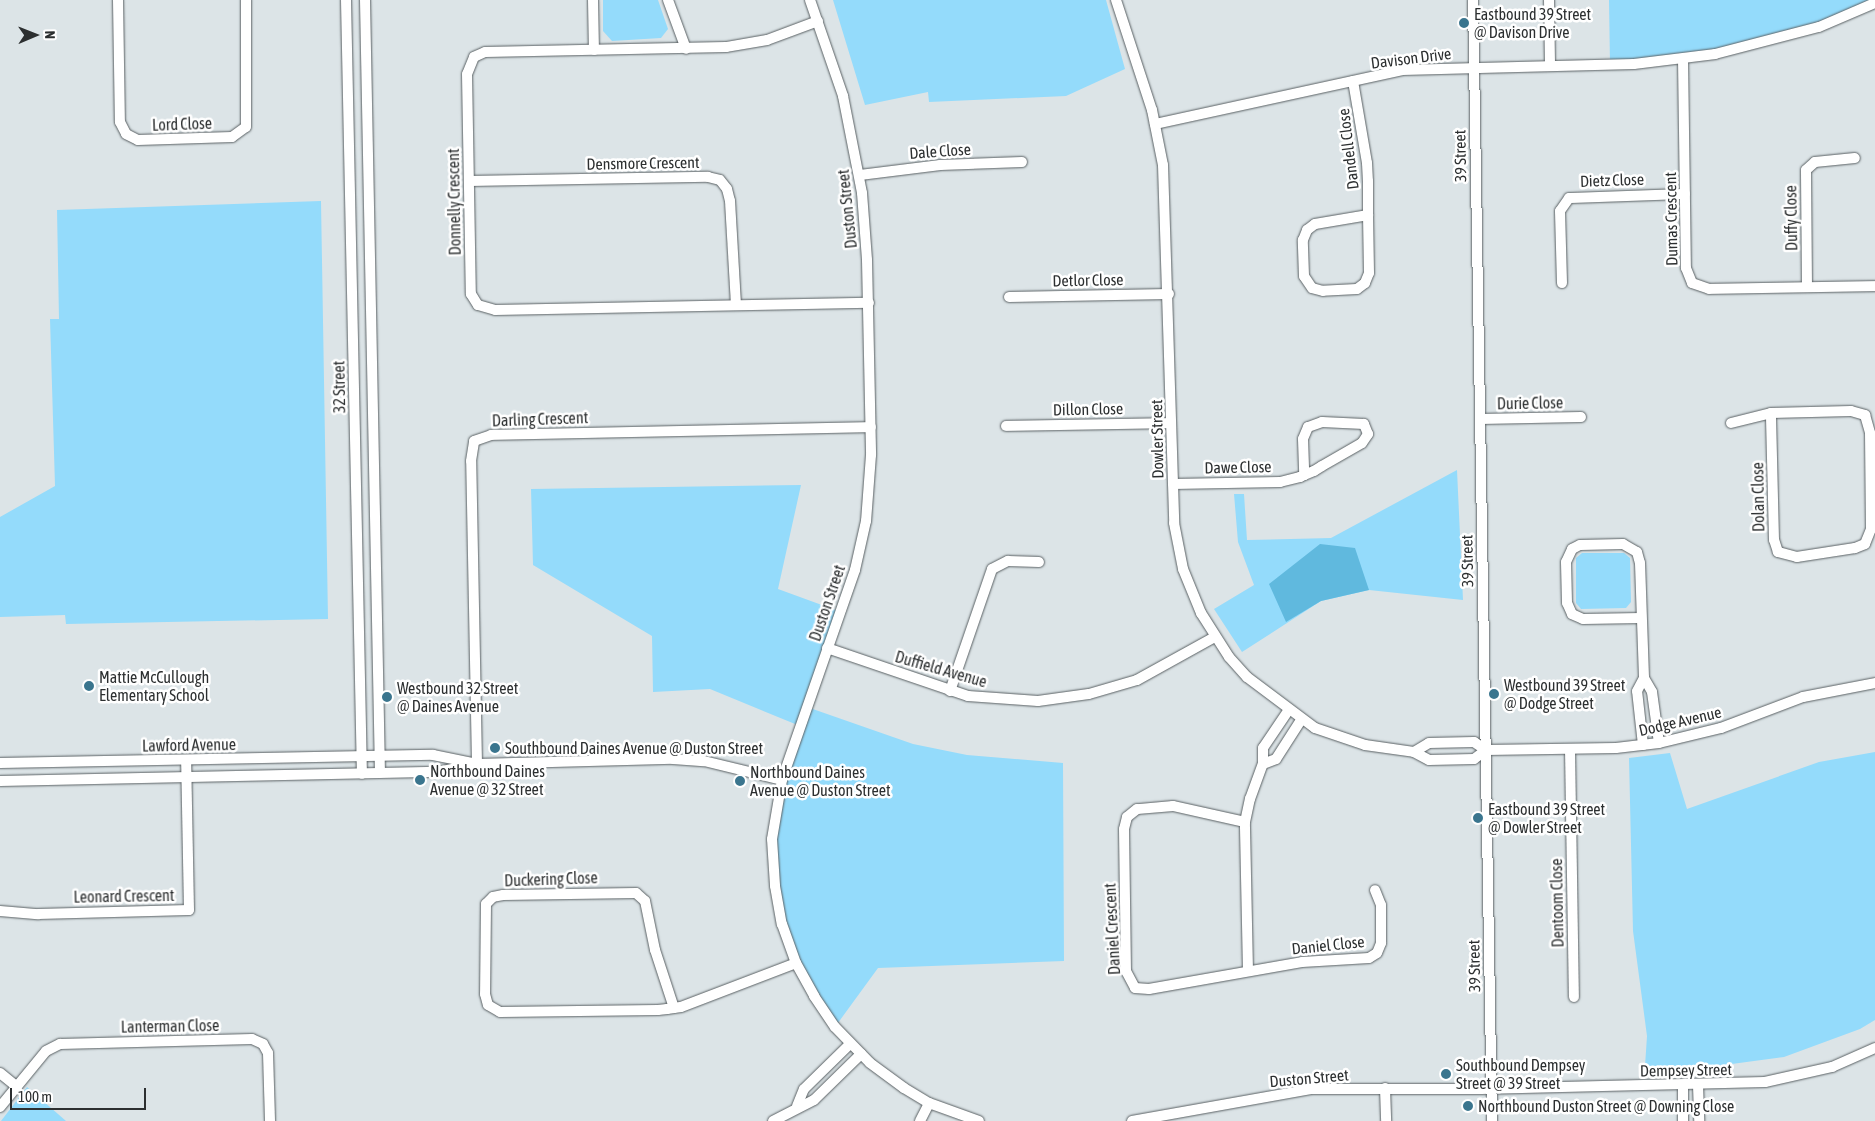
<!DOCTYPE html>
<style>
body{margin:0}
#map{position:relative;width:1875px;height:1121px;overflow:hidden;background:#dce4e7;font-family:"Asap Condensed",sans-serif}
div>[style]{position:absolute}
[style*='--x']{left:calc(var(--x)*1px);top:calc(var(--y)*1px);width:calc(var(--w)*1px);rotate:calc(var(--a)*1deg)}
.green>*{inset:0;background:#94dbfb}
.forest>*{inset:0;background:#60b9de}
.roads{filter:drop-shadow(0 0 1px #596063) drop-shadow(0 0 1px #596063)}
.minor>*{height:10px;margin:-5px;padding:0 5px;transform-origin:5px;border-radius:5px;background:#fff}
.dots>*{width:14px;height:14px;translate:-50% -50%;box-sizing:border-box;border:2px solid #fff;border-radius:50%}
span{translate:-50% -50%;white-space:nowrap;text-align:center;line-height:1.15;-webkit-text-stroke:5px #fff;paint-order:stroke}
.poi-label{font-size:16px;color:#2c2f30}
.left{translate:0 -50%;text-align:left}
.street-label{font-size:16px;color:#2c2f30}
.north{position:absolute;left:10px;top:10px;width:50px;height:50px;-webkit-text-stroke:4px #fff;paint-order:stroke;rotate:89deg;font-size:14px;font-weight:700;line-height:20px;text-align:center;color:#2c2f30}
.north::after{content:'';display:block;margin:auto;width:18px;height:22px;background:#2c2f30;clip-path:polygon(50% 0,100% 100%,50% 72%,0 100%)}
.scale{position:absolute;left:10px;top:1088px;width:136px;height:22px;box-sizing:border-box;border:2px solid #2c2f30;border-top:0;padding-left:6px;font-size:15px;line-height:18px;white-space:nowrap;color:#2c2f30;-webkit-text-stroke:4px #fff;paint-order:stroke}
</style>
<div id="map">
<div class="green">
<i style="clip-path:polygon(603px 0,658px 0,668px 29px,661px 38px,612px 41px,603px 31px)"></i>
<i style="clip-path:polygon(833px 0,1106px 0,1125px 69px,1066px 96px,929px 102px,928px 92px,865px 105px)"></i>
<i style="clip-path:polygon(1609px 0,1875px 0,1764px 44px,1610px 65px)"></i>
<i style="clip-path:polygon(321px 201px,328px 619px,66px 624px,65px 615px,0 617px,0 517px,55px 486px,50px 319px,59px 319px,57px 210px)"></i>
<i style="clip-path:polygon(1457px 470px,1463px 600px,1369px 590px,1321px 601px,1242px 652px,1214px 609px,1254px 585px,1238px 542px,1234px 494px,1244px 494px,1247px 540px,1331px 538px)"></i>
<i style="clip-path:polygon(801px 485px,778px 589px,841px 612px,807px 707px,913px 744px,967px 755px,1063px 763px,1064px 961px,878px 968px,835px 1027px,789px 944px,772px 839px,800px 726px,710px 689px,653px 692px,652px 636px,533px 565px,531px 489px)"></i>
<i style="clip-path:polygon(1582px 553px,1624px 553px,1630px 558px,1631px 602px,1626px 608px,1581px 609px,1576px 603px,1576px 558px)"></i>
<i style="clip-path:polygon(1875px 752px,1875px 1020px,1860px 1029px,1784px 1057px,1717px 1066px,1645px 1066px,1647px 1036px,1633px 931px,1629px 758px,1670px 753px,1687px 809px,1819px 762px)"></i>
<i style="clip-path:polygon(27px 1087px,66px 1121px,1px 1121px)"></i>
</div>
<div class="forest">
<i style="clip-path:polygon(1320px 544px,1355px 548px,1369px 590px,1321px 601px,1286px 622px,1269px 584px)"></i>
</div>
<div class="roads">
<div class="minor">
<i style="--x:118;--y:0;--w:122;--a:89.1"></i>
<i style="--x:120;--y:122;--w:13;--a:63"></i>
<i style="--x:126;--y:134;--w:13;--a:27"></i>
<i style="--x:138;--y:140;--w:94;--a:-1.8"></i>
<i style="--x:232;--y:137;--w:17;--a:-36"></i>
<i style="--x:246;--y:127;--w:127;--a:-90"></i>
<i style="--x:346;--y:0;--w:774;--a:88.82"></i>
<i style="--x:365;--y:0;--w:773;--a:88.89"></i>
<i style="--x:593;--y:0;--w:50;--a:88.9"></i>
<i style="--x:668;--y:0;--w:52;--a:69.8"></i>
<i style="--x:810;--y:0;--w:102;--a:71"></i>
<i style="--x:843;--y:96;--w:99;--a:78.9"></i>
<i style="--x:862;--y:193;--w:67;--a:85.7"></i>
<i style="--x:867;--y:260;--w:195;--a:88.8"></i>
<i style="--x:871;--y:455;--w:66;--a:94.3"></i>
<i style="--x:866;--y:521;--w:50;--a:102.7"></i>
<i style="--x:855;--y:570;--w:222;--a:109.2"></i>
<i style="--x:782;--y:780;--w:60;--a:99.6"></i>
<i style="--x:772;--y:839;--w:47;--a:86.3"></i>
<i style="--x:775;--y:886;--w:39;--a:80"></i>
<i style="--x:782;--y:924;--w:41;--a:70.3"></i>
<i style="--x:796;--y:963;--w:38;--a:61"></i>
<i style="--x:814;--y:996;--w:37;--a:56"></i>
<i style="--x:835;--y:1027;--w:50;--a:45.8"></i>
<i style="--x:870;--y:1063;--w:42;--a:36.3"></i>
<i style="--x:904;--y:1088;--w:29;--a:31"></i>
<i style="--x:929;--y:1103;--w:53;--a:19.8"></i>
<i style="--x:1116;--y:0;--w:116;--a:71.9"></i>
<i style="--x:1152;--y:110;--w:56;--a:78.7"></i>
<i style="--x:1163;--y:165;--w:358;--a:88.2"></i>
<i style="--x:1174;--y:523;--w:47;--a:78.9"></i>
<i style="--x:1183;--y:569;--w:48;--a:67.8"></i>
<i style="--x:1201;--y:613;--w:52;--a:57.5"></i>
<i style="--x:1229;--y:657;--w:27;--a:48"></i>
<i style="--x:1247;--y:677;--w:85;--a:36.9"></i>
<i style="--x:1315;--y:728;--w:53;--a:18.8"></i>
<i style="--x:1365;--y:745;--w:49;--a:8.1"></i>
<i style="--x:1414;--y:752;--w:17;--a:28"></i>
<i style="--x:1429;--y:760;--w:45;--a:-1.3"></i>
<i style="--x:1474;--y:759;--w:15;--a:-37"></i>
<i style="--x:1473;--y:0;--w:1121;--a:89.03"></i>
<i style="--x:1549;--y:0;--w:66;--a:89.1"></i>
<i style="--x:818;--y:21;--w:54;--a:159.6"></i>
<i style="--x:767;--y:40;--w:42;--a:170.3"></i>
<i style="--x:726;--y:47;--w:241;--a:178.8"></i>
<i style="--x:485;--y:52;--w:12;--a:156"></i>
<i style="--x:474;--y:57;--w:18;--a:112"></i>
<i style="--x:467;--y:74;--w:220;--a:89"></i>
<i style="--x:471;--y:294;--w:13;--a:58"></i>
<i style="--x:478;--y:305;--w:18;--a:16"></i>
<i style="--x:495;--y:310;--w:374;--a:-1.1"></i>
<i style="--x:1683;--y:59;--w:209;--a:89.2"></i>
<i style="--x:1686;--y:268;--w:16;--a:68"></i>
<i style="--x:1692;--y:283;--w:18;--a:19"></i>
<i style="--x:1709;--y:289;--w:166;--a:-1"></i>
<i style="--x:1353;--y:81;--w:83;--a:80.3"></i>
<i style="--x:1367;--y:163;--w:18;--a:87"></i>
<i style="--x:1368;--y:181;--w:34;--a:90"></i>
<i style="--x:1368;--y:215;--w:58;--a:89"></i>
<i style="--x:1369;--y:273;--w:11;--a:112"></i>
<i style="--x:1365;--y:283;--w:10;--a:143"></i>
<i style="--x:1357;--y:289;--w:34;--a:177"></i>
<i style="--x:1323;--y:291;--w:11;--a:-165"></i>
<i style="--x:1312;--y:288;--w:14;--a:-124"></i>
<i style="--x:1304;--y:276;--w:36;--a:-92"></i>
<i style="--x:1303;--y:240;--w:11;--a:-68"></i>
<i style="--x:1307;--y:230;--w:10;--a:-37"></i>
<i style="--x:1315;--y:224;--w:54;--a:-9.6"></i>
<i style="--x:1155;--y:124;--w:253;--a:-12.3"></i>
<i style="--x:1402;--y:70;--w:232;--a:-1.5"></i>
<i style="--x:1634;--y:64;--w:82;--a:-7"></i>
<i style="--x:1715;--y:54;--w:107;--a:-14.6"></i>
<i style="--x:1819;--y:27;--w:61;--a:-23.2"></i>
<i style="--x:860;--y:175;--w:81;--a:-7.1"></i>
<i style="--x:940;--y:165;--w:82;--a:-2.1"></i>
<i style="--x:469;--y:181;--w:239;--a:-1"></i>
<i style="--x:708;--y:177;--w:12;--a:14"></i>
<i style="--x:720;--y:180;--w:11;--a:52"></i>
<i style="--x:727;--y:189;--w:12;--a:76"></i>
<i style="--x:730;--y:201;--w:104;--a:86.7"></i>
<i style="--x:1562;--y:283;--w:72;--a:-91.6"></i>
<i style="--x:1560;--y:211;--w:16;--a:-55"></i>
<i style="--x:1569;--y:198;--w:116;--a:-2"></i>
<i style="--x:1807;--y:287;--w:117;--a:-90.5"></i>
<i style="--x:1806;--y:170;--w:12;--a:-42"></i>
<i style="--x:1815;--y:162;--w:40;--a:-5.7"></i>
<i style="--x:1009;--y:297;--w:160;--a:-1.1"></i>
<i style="--x:1480;--y:419;--w:101;--a:-1.1"></i>
<i style="--x:1731;--y:423;--w:41;--a:-14"></i>
<i style="--x:1771;--y:413;--w:80;--a:-1.4"></i>
<i style="--x:1851;--y:411;--w:15;--a:16"></i>
<i style="--x:1865;--y:415;--w:19;--a:74"></i>
<i style="--x:1870;--y:433;--w:96;--a:89.4"></i>
<i style="--x:1871;--y:529;--w:16;--a:112"></i>
<i style="--x:1865;--y:544;--w:11;--a:158"></i>
<i style="--x:1855;--y:548;--w:59;--a:171.2"></i>
<i style="--x:1797;--y:557;--w:20;--a:-165"></i>
<i style="--x:1778;--y:552;--w:13;--a:-108"></i>
<i style="--x:1774;--y:540;--w:127;--a:-91.4"></i>
<i style="--x:1006;--y:426;--w:165;--a:-1"></i>
<i style="--x:1173;--y:484;--w:107;--a:-1.1"></i>
<i style="--x:1280;--y:482;--w:21;--a:-14"></i>
<i style="--x:1300;--y:477;--w:4;--a:-27"></i>
<i style="--x:1304;--y:475;--w:11;--a:-22"></i>
<i style="--x:1314;--y:471;--w:9;--a:-32"></i>
<i style="--x:1322;--y:466;--w:46;--a:-29.9"></i>
<i style="--x:1362;--y:443;--w:11;--a:-56"></i>
<i style="--x:1368;--y:434;--w:11;--a:-112"></i>
<i style="--x:1364;--y:424;--w:42;--a:-177.3"></i>
<i style="--x:1322;--y:422;--w:15;--a:160"></i>
<i style="--x:1308;--y:427;--w:13;--a:113"></i>
<i style="--x:1303;--y:439;--w:36;--a:88"></i>
<i style="--x:1641;--y:618;--w:58;--a:179"></i>
<i style="--x:1583;--y:619;--w:12;--a:-156"></i>
<i style="--x:1572;--y:614;--w:12;--a:-114"></i>
<i style="--x:1567;--y:603;--w:41;--a:-91.4"></i>
<i style="--x:1566;--y:562;--w:14;--a:-65"></i>
<i style="--x:1572;--y:549;--w:9;--a:-27"></i>
<i style="--x:1580;--y:545;--w:43;--a:-1.3"></i>
<i style="--x:1623;--y:544;--w:16;--a:30"></i>
<i style="--x:1637;--y:552;--w:11;--a:75"></i>
<i style="--x:1640;--y:563;--w:115;--a:88"></i>
<i style="--x:1644;--y:678;--w:16;--a:60"></i>
<i style="--x:1652;--y:692;--w:51;--a:82.2"></i>
<i style="--x:827;--y:648;--w:149;--a:18.8"></i>
<i style="--x:968;--y:696;--w:70;--a:4.1"></i>
<i style="--x:1038;--y:701;--w:51;--a:-7.8"></i>
<i style="--x:1089;--y:694;--w:50;--a:-16.3"></i>
<i style="--x:1137;--y:680;--w:89;--a:-28.9"></i>
<i style="--x:950;--y:691;--w:129;--a:-71"></i>
<i style="--x:992;--y:569;--w:18;--a:-27"></i>
<i style="--x:1008;--y:561;--w:31;--a:2"></i>
<i style="--x:1643;--y:745;--w:54;--a:-96.3"></i>
<i style="--x:1637;--y:691;--w:15;--a:-62"></i>
<i style="--x:1570;--y:749;--w:248;--a:89.1"></i>
<i style="--x:1486;--y:750;--w:130;--a:-0.9"></i>
<i style="--x:1616;--y:748;--w:43;--a:-6.6"></i>
<i style="--x:1659;--y:743;--w:64;--a:-13.6"></i>
<i style="--x:1721;--y:728;--w:88;--a:-20.7"></i>
<i style="--x:1803;--y:697;--w:73;--a:-11"></i>
<i style="--x:1414;--y:752;--w:17;--a:-31"></i>
<i style="--x:1429;--y:743;--w:45;--a:-1.3"></i>
<i style="--x:1474;--y:742;--w:14;--a:34"></i>
<i style="--x:0;--y:763;--w:433;--a:-1.1"></i>
<i style="--x:433;--y:755;--w:41;--a:11.3"></i>
<i style="--x:477;--y:764;--w:303;--a:-91.1"></i>
<i style="--x:471;--y:461;--w:20;--a:-81"></i>
<i style="--x:474;--y:441;--w:18;--a:-19"></i>
<i style="--x:491;--y:435;--w:380;--a:-1.2"></i>
<i style="--x:1263;--y:764;--w:14;--a:-21"></i>
<i style="--x:1276;--y:759;--w:46;--a:-57.3"></i>
<i style="--x:0;--y:781;--w:438;--a:-1.2"></i>
<i style="--x:438;--y:772;--w:40;--a:-12"></i>
<i style="--x:477;--y:764;--w:196;--a:-1.5"></i>
<i style="--x:673;--y:759;--w:31;--a:4"></i>
<i style="--x:704;--y:761;--w:80;--a:13.7"></i>
<i style="--x:1245;--y:822;--w:74;--a:-167.5"></i>
<i style="--x:1173;--y:806;--w:36;--a:175"></i>
<i style="--x:1137;--y:809;--w:13;--a:141"></i>
<i style="--x:1127;--y:817;--w:12;--a:104"></i>
<i style="--x:1124;--y:829;--w:142;--a:89.2"></i>
<i style="--x:1126;--y:971;--w:19;--a:62"></i>
<i style="--x:1135;--y:988;--w:14;--a:4"></i>
<i style="--x:1149;--y:989;--w:155;--a:-10"></i>
<i style="--x:1302;--y:962;--w:67;--a:-3.4"></i>
<i style="--x:1369;--y:958;--w:9;--a:-32"></i>
<i style="--x:1377;--y:953;--w:11;--a:-68"></i>
<i style="--x:1381;--y:943;--w:38;--a:-90"></i>
<i style="--x:1381;--y:905;--w:16;--a:-112"></i>
<i style="--x:0;--y:911;--w:38;--a:5"></i>
<i style="--x:38;--y:914;--w:151;--a:-1.5"></i>
<i style="--x:189;--y:910;--w:150;--a:-91.1"></i>
<i style="--x:1248;--y:971;--w:149;--a:-91.2"></i>
<i style="--x:1245;--y:822;--w:24;--a:-78"></i>
<i style="--x:1250;--y:799;--w:37;--a:-70"></i>
<i style="--x:1263;--y:764;--w:16;--a:-90"></i>
<i style="--x:1263;--y:748;--w:45;--a:-56"></i>
<i style="--x:674;--y:1008;--w:61;--a:-108.1"></i>
<i style="--x:655;--y:950;--w:50;--a:-101.5"></i>
<i style="--x:645;--y:901;--w:12;--a:-138"></i>
<i style="--x:636;--y:893;--w:133;--a:179.1"></i>
<i style="--x:503;--y:895;--w:10;--a:169"></i>
<i style="--x:493;--y:897;--w:10;--a:135"></i>
<i style="--x:486;--y:904;--w:90;--a:90.6"></i>
<i style="--x:485;--y:994;--w:11;--a:75"></i>
<i style="--x:488;--y:1005;--w:14;--a:30"></i>
<i style="--x:500;--y:1012;--w:158;--a:-0.7"></i>
<i style="--x:658;--y:1010;--w:9;--a:-6"></i>
<i style="--x:667;--y:1009;--w:14;--a:-8"></i>
<i style="--x:681;--y:1007;--w:123;--a:-20.9"></i>
<i style="--x:0;--y:1073;--w:22;--a:39"></i>
<i style="--x:1683;--y:1085;--w:36;--a:90"></i>
<i style="--x:1698;--y:1085;--w:36;--a:88"></i>
<i style="--x:1385;--y:1088;--w:33;--a:88"></i>
<i style="--x:797;--y:1106;--w:18;--a:-68"></i>
<i style="--x:804;--y:1089;--w:64;--a:-44.4"></i>
<i style="--x:0;--y:1107;--w:72;--a:-50.6"></i>
<i style="--x:46;--y:1051;--w:16;--a:-27"></i>
<i style="--x:60;--y:1044;--w:192;--a:-1.5"></i>
<i style="--x:252;--y:1039;--w:12;--a:24"></i>
<i style="--x:263;--y:1044;--w:10;--a:61"></i>
<i style="--x:268;--y:1053;--w:68;--a:88.3"></i>
<i style="--x:773;--y:1121;--w:46;--a:-27.1"></i>
<i style="--x:814;--y:1100;--w:66;--a:-44.4"></i>
<i style="--x:920;--y:1121;--w:20;--a:-63"></i>
<i style="--x:1132;--y:1121;--w:183;--a:-10.1"></i>
<i style="--x:1312;--y:1089;--w:169;--a:0"></i>
<i style="--x:1481;--y:1089;--w:284;--a:-1.4"></i>
<i style="--x:1765;--y:1082;--w:69;--a:-12.6"></i>
<i style="--x:1832;--y:1067;--w:47;--a:-23.8"></i>
</div>
</div>
<div class="dots">
<i style="left:1464px;top:23px;background:#3a758e"></i>
<i style="left:89px;top:686px;background:#3a758e"></i>
<i style="left:1494px;top:694px;background:#3a758e"></i>
<i style="left:387px;top:697px;background:#3a758e"></i>
<i style="left:495px;top:748px;background:#3a758e"></i>
<i style="left:420px;top:780px;background:#3a758e"></i>
<i style="left:740px;top:781px;background:#3a758e"></i>
<i style="left:1478px;top:818px;background:#3a758e"></i>
<i style="left:1446px;top:1074px;background:#3a758e"></i>
<i style="left:1468px;top:1106px;background:#3a758e"></i>
</div>
<div class="poi-label">
<span class="left" style="left:1474px;top:23px">Eastbound 39 Street<br>@ Davison Drive</span>
<span class="left" style="left:99px;top:686px">Mattie McCullough<br>Elementary School</span>
<span class="left" style="left:1504px;top:694px">Westbound 39 Street<br>@ Dodge Street</span>
<span class="left" style="left:397px;top:697px">Westbound 32 Street<br>@ Daines Avenue</span>
<span class="left" style="left:505px;top:748px">Southbound Daines Avenue @ Duston Street</span>
<span class="left" style="left:430px;top:780px">Northbound Daines<br>Avenue @ 32 Street</span>
<span class="left" style="left:750px;top:781px">Northbound Daines<br>Avenue @ Duston Street</span>
<span class="left" style="left:1488px;top:818px">Eastbound 39 Street<br>@ Dowler Street</span>
<span class="left" style="left:1456px;top:1074px">Southbound Dempsey<br>Street @ 39 Street</span>
<span class="left" style="left:1478px;top:1106px">Northbound Duston Street @ Downing Close</span>
</div>
<div class="street-label">
<span style="left:1411px;top:58px;rotate:-7deg">Davison Drive</span>
<span style="left:182px;top:124px;rotate:-2deg">Lord Close</span>
<span style="left:1348px;top:149px;rotate:-97deg">Dandell Close</span>
<span style="left:940px;top:151px;rotate:-4deg">Dale Close</span>
<span style="left:1460px;top:156px;rotate:-91deg">39 Street</span>
<span style="left:643px;top:163px;rotate:-1deg">Densmore Crescent</span>
<span style="left:1612px;top:180px;rotate:-2deg">Dietz Close</span>
<span style="left:454px;top:202px;rotate:-91deg">Donnelly Crescent</span>
<span style="left:847px;top:209px;rotate:-96deg">Duston Street</span>
<span style="left:1791px;top:218px;rotate:-91deg">Duffy Close</span>
<span style="left:1671px;top:219px;rotate:-91deg">Dumas Crescent</span>
<span style="left:1088px;top:280px;rotate:-1deg">Detlor Close</span>
<span style="left:339px;top:387px;rotate:-91deg">32 Street</span>
<span style="left:1530px;top:403px;rotate:-1deg">Durie Close</span>
<span style="left:1088px;top:409px;rotate:-1deg">Dillon Close</span>
<span style="left:540px;top:419px;rotate:-2deg">Darling Crescent</span>
<span style="left:1157px;top:439px;rotate:-91deg">Dowler Street</span>
<span style="left:1238px;top:467px;rotate:-1deg">Dawe Close</span>
<span style="left:1758px;top:497px;rotate:-91deg">Dolan Close</span>
<span style="left:1467px;top:561px;rotate:-91deg">39 Street</span>
<span style="left:827px;top:603px;rotate:-71deg">Duston Street</span>
<span style="left:941px;top:669px;rotate:16deg">Duffield Avenue</span>
<span style="left:1680px;top:721px;rotate:-13deg">Dodge Avenue</span>
<span style="left:189px;top:745px;rotate:-1deg">Lawford Avenue</span>
<span style="left:551px;top:879px;rotate:-2deg">Duckering Close</span>
<span style="left:124px;top:896px;rotate:-1deg">Leonard Crescent</span>
<span style="left:1557px;top:903px;rotate:-91deg">Dentoom Close</span>
<span style="left:1112px;top:929px;rotate:-93deg">Daniel Crescent</span>
<span style="left:1328px;top:945px;rotate:-6deg">Daniel Close</span>
<span style="left:1474px;top:966px;rotate:-91deg">39 Street</span>
<span style="left:170px;top:1026px;rotate:-1deg">Lanterman Close</span>
<span style="left:1686px;top:1070px;rotate:-1deg">Dempsey Street</span>
<span style="left:1309px;top:1078px;rotate:-5deg">Duston Street</span>
</div>
<div class="north">N</div>
<div class="scale">100 m</div>
</div>
